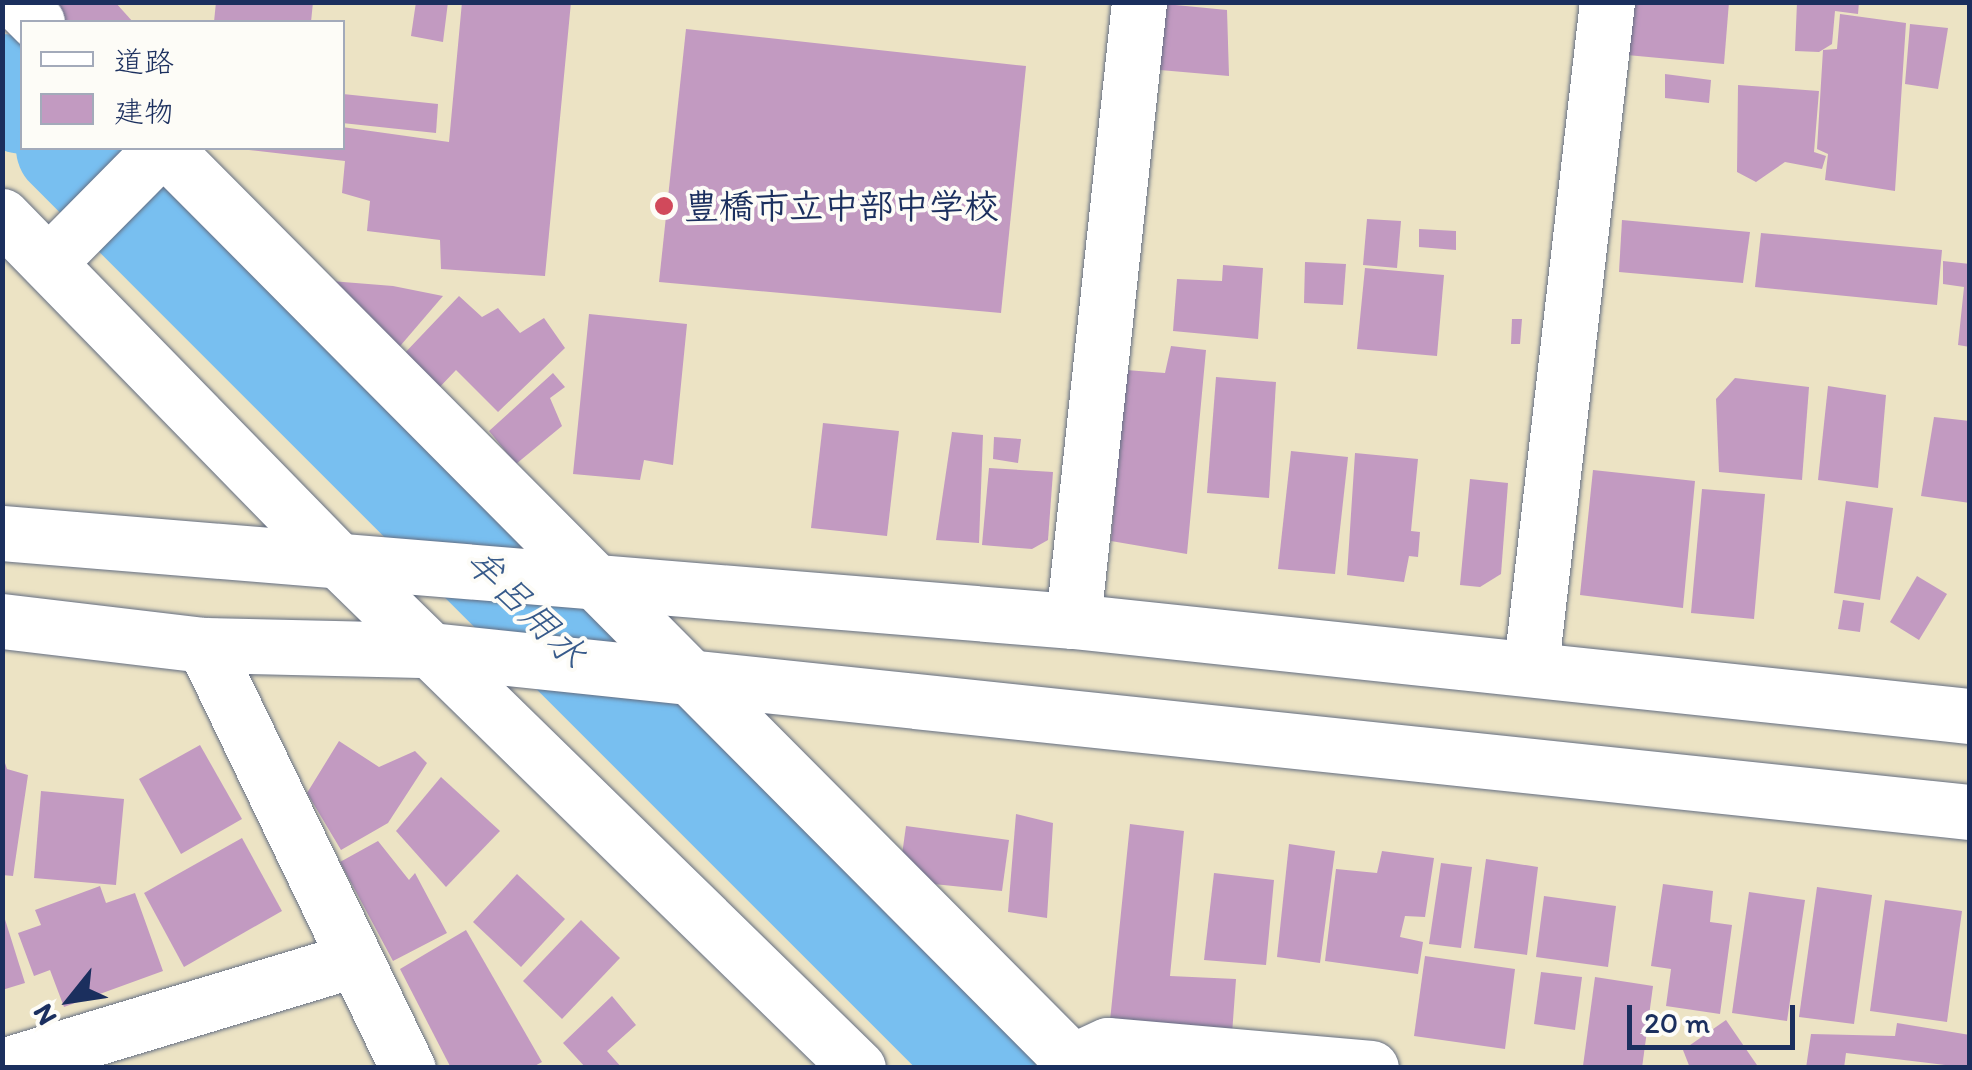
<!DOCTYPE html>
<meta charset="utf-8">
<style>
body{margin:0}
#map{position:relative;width:1972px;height:1070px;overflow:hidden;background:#ece3c4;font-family:Itim,"Klee One",sans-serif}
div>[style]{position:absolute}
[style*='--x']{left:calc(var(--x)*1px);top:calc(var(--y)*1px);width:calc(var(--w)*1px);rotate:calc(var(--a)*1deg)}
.river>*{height:100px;margin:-50px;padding:0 50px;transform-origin:50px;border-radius:50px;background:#78bff0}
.building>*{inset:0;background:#c29ac1}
.roads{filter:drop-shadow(0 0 2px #646e82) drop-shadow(0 0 2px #646e82)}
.minor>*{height:55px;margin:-27.5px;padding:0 27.5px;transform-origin:27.5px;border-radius:27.5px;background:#fff}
.dots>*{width:28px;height:28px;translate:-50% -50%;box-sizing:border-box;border:5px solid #fdfcf7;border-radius:50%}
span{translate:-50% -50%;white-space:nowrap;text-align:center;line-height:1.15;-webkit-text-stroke:8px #fdfcf7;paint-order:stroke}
.poi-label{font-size:35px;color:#1b2f5e;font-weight:700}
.left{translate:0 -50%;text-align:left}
.water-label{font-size:38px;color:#375a8a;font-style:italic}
.frame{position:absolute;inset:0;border:5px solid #1b2f5e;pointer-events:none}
.legend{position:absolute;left:20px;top:20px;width:325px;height:130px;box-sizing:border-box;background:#fdfcf7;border:2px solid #a3aaba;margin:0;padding:12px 18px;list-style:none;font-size:30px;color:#1b2f5e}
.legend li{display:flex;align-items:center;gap:20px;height:50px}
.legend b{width:50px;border:2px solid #a3aaba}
.north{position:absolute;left:20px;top:950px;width:100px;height:100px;-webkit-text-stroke:8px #fdfcf7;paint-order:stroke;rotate:240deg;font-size:28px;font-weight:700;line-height:40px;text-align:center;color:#1b2f5e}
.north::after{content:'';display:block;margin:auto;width:35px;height:45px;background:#1b2f5e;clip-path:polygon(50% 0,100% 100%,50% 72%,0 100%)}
.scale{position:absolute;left:1627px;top:1005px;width:168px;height:45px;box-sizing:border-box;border:5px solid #1b2f5e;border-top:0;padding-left:12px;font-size:30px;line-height:35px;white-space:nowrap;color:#1b2f5e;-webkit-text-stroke:8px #fdfcf7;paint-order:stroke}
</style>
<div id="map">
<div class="river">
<i style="--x:2;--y:84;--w:28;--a:45"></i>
<i style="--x:66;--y:148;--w:1301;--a:45"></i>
</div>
<div class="building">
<i style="clip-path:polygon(44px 2px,115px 2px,133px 22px,64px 22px)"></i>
<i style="clip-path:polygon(216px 2px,313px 2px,311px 22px,214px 22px)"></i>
<i style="clip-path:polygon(416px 2px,448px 2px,443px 42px,411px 36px)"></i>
<i style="clip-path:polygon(462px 2px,571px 2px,545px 276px,441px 269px,440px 240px,367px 231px,370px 201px,342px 193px,345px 161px,249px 150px,342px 148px,342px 127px,449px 142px)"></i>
<i style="clip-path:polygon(1633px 2px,1729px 2px,1724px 64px,1627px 55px)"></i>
<i style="clip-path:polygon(1797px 2px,1859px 2px,1858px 14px,1835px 11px,1832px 44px,1819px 52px,1795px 51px)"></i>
<i style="clip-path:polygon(1165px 4px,1227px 10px,1229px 76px,1160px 70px)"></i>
<i style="clip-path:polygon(1840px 14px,1906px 23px,1895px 191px,1825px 180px,1828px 154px,1817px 149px,1823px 50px,1837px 49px)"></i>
<i style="clip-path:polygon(1910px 24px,1948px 28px,1938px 89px,1905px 84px)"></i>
<i style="clip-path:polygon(686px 29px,1026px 66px,1001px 313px,659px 282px)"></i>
<i style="clip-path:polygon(1665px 74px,1711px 80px,1709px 103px,1665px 98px)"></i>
<i style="clip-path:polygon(1738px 85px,1819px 91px,1814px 152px,1826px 156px,1822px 169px,1785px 162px,1756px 182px,1737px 172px)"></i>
<i style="clip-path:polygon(343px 94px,438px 104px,436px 133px,342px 123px)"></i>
<i style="clip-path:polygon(1367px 219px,1401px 221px,1397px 268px,1363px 265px)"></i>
<i style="clip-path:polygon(1622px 220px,1750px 232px,1743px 283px,1619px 272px)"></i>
<i style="clip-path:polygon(1419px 229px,1456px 231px,1456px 250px,1419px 247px)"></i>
<i style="clip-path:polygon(1761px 233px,1942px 250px,1937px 305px,1755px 287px)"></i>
<i style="clip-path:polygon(1943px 261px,1970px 264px,1970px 347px,1958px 345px,1964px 287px,1943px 284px)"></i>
<i style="clip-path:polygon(1305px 262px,1346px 264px,1343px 305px,1304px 303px)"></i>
<i style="clip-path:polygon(1223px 265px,1263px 268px,1258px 339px,1173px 331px,1177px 279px,1222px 281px)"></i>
<i style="clip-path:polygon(1365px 268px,1444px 275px,1437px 356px,1357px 349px)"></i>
<i style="clip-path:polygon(318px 280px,393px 286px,443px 296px,395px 352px)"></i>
<i style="clip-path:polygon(459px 296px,482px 317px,498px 308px,520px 333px,544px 318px,565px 348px,498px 412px,456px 370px,436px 391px,401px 357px)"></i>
<i style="clip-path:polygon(589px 314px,687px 324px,673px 465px,644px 460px,640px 480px,573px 474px)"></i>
<i style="clip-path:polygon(1512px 319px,1522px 319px,1520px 344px,1511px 344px)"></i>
<i style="clip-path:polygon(1171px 346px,1206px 350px,1187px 554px,1111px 541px,1126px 370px,1165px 373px)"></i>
<i style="clip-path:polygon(553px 373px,565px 387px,550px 398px,562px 426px,516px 464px,489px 431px)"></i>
<i style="clip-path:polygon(1216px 377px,1276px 382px,1269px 498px,1207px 493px)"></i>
<i style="clip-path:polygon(1735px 378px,1809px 387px,1802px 480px,1719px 472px,1716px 399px)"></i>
<i style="clip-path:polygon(1828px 386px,1886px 395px,1878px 488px,1818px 480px)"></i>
<i style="clip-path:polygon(1934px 417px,1970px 421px,1970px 503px,1921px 496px)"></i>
<i style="clip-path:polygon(823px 423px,899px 431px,887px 536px,811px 528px)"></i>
<i style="clip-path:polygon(952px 432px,983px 435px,979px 543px,936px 540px)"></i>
<i style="clip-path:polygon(994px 437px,1021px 439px,1018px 463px,993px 459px)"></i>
<i style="clip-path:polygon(1291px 451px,1348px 457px,1335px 574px,1278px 569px)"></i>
<i style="clip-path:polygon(1355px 453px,1418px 459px,1411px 531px,1420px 532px,1418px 557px,1409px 556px,1404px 582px,1347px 575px)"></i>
<i style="clip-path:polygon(989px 468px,1053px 472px,1048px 540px,1032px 549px,982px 545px)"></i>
<i style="clip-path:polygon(1593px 470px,1695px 481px,1683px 608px,1580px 595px)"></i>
<i style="clip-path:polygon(1470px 479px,1508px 483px,1501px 574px,1480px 587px,1460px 585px)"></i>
<i style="clip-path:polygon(1702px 489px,1765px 494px,1754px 619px,1691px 613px)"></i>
<i style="clip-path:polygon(1846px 501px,1893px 508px,1880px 600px,1834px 593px)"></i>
<i style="clip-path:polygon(1917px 576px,1947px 594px,1919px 640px,1890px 622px)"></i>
<i style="clip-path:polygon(1843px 600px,1864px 603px,1860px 632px,1838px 629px)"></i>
<i style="clip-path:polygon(339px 741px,379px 767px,415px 751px,427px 763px,388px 823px,341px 850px,307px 793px)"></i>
<i style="clip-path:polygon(200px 745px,242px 819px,181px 854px,139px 779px)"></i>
<i style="clip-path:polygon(2px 754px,7px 769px,28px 775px,13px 876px,2px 875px)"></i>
<i style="clip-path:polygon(441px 777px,500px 831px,446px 887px,396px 831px)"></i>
<i style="clip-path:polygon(41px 791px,124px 799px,116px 885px,34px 878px)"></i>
<i style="clip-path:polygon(1016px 814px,1053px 823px,1047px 918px,1008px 912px)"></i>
<i style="clip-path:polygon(1130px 824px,1184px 831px,1170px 976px,1236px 979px,1232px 1034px,1110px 1021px)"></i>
<i style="clip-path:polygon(906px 826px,1009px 840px,1002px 891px,914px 882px,900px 869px)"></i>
<i style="clip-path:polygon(242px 838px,282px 911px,184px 967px,144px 893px)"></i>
<i style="clip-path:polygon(378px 841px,409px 880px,415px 873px,447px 933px,393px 961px,340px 862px)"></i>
<i style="clip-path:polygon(1289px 844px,1335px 851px,1320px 963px,1277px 957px)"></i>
<i style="clip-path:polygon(1382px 851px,1434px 858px,1425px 917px,1405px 916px,1400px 937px,1423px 942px,1418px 974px,1325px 961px,1336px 869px,1377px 873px)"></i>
<i style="clip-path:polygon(1486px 859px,1538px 867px,1527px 955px,1474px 948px)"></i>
<i style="clip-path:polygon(1441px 863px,1472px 867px,1461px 948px,1429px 944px)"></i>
<i style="clip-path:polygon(1214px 873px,1274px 880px,1266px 965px,1204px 960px)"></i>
<i style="clip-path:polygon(517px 874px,565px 919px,521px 967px,473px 922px)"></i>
<i style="clip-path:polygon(1663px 884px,1713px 891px,1710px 922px,1732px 925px,1720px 1014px,1666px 1006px,1671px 969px,1651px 966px)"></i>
<i style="clip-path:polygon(100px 886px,106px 903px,135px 893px,163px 971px,64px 1007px,50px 970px,34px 976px,18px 933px,41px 925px,35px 910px)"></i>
<i style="clip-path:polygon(1817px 887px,1872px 895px,1854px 1024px,1799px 1017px)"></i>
<i style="clip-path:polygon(1749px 892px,1805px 900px,1787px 1021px,1732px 1013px)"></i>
<i style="clip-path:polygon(1544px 896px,1616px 906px,1608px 967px,1536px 957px)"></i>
<i style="clip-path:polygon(1885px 900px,1962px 911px,1947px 1022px,1870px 1011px)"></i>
<i style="clip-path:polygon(3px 913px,25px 983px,2px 990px,2px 914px)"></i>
<i style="clip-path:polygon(581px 920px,620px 958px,562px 1019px,523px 981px)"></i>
<i style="clip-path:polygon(466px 930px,542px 1062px,531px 1068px,451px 1068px,400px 969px)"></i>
<i style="clip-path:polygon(1425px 956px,1515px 969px,1505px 1049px,1414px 1036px)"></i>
<i style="clip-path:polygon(1541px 972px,1582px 977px,1575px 1030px,1534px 1024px)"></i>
<i style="clip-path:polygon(1595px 977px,1653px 986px,1642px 1068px,1583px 1066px)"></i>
<i style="clip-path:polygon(612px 996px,636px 1025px,607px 1051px,622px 1068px,586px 1068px,563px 1043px)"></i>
<i style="clip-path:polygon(1726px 1020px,1759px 1068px,1690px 1068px,1683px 1050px)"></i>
<i style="clip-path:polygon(1897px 1023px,1970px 1035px,1970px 1068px,1846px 1053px,1844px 1068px,1806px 1068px,1811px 1034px,1895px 1036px)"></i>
</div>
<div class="roads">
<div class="minor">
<i style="--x:17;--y:2;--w:28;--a:45"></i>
<i style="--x:164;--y:148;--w:1298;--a:45.16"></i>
<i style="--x:2;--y:216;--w:484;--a:45.7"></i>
<i style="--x:340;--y:562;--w:724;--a:44.33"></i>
<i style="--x:49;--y:262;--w:161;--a:-45.3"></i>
<i style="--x:2;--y:533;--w:1075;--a:4.7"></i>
<i style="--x:1073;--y:621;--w:902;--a:6.05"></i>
<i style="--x:2;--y:621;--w:203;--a:6.8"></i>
<i style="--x:204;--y:645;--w:227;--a:1.3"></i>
<i style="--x:431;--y:650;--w:1548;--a:6.01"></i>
<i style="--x:1073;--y:621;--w:623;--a:-83.91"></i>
<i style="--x:204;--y:645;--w:470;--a:64.3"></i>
<i style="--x:1531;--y:666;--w:668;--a:-83.47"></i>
<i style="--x:1073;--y:1061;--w:38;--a:-25"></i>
<i style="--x:1108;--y:1045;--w:264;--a:5"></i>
<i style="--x:2;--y:1066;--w:368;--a:-16.8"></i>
</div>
</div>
<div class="dots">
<i style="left:664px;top:206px;background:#d1495b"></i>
</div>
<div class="poi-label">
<span class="left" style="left:684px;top:206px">豊橋市立中部中学校</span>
</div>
<div class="water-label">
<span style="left:526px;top:608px;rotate:45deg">牟呂用水</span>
</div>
<div class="frame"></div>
<ul class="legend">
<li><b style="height:12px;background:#fff"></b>道路</li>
<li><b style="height:28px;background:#c29ac1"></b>建物</li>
</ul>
<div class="north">N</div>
<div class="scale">20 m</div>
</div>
